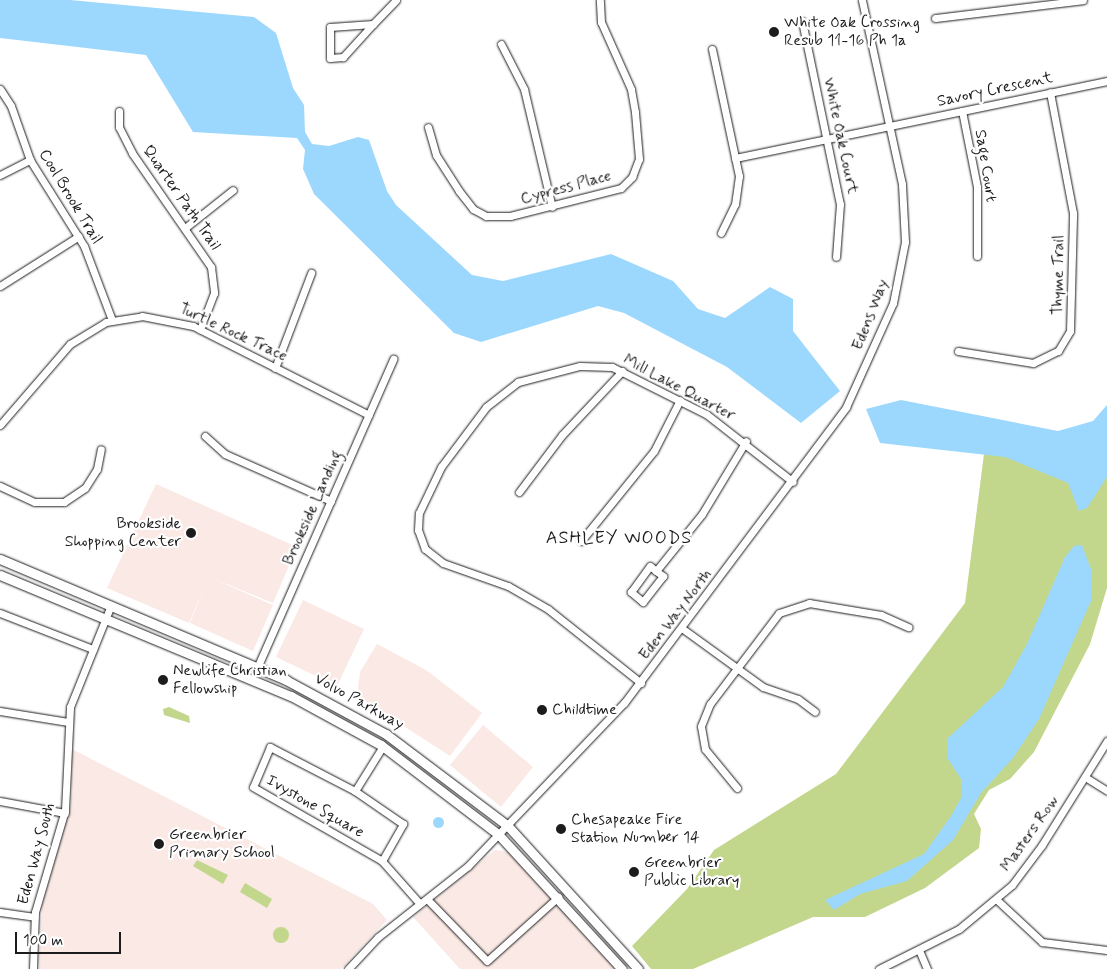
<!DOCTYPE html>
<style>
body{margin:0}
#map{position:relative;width:1107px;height:969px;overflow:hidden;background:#fff;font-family:Mynerve,sans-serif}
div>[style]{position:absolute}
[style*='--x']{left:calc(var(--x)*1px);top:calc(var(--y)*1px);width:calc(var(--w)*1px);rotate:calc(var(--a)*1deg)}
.built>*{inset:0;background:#fae9e4}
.green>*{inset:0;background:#c2d68c}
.round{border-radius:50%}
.water>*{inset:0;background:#9cd8fd}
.roads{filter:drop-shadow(0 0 1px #1c1c1c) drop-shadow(0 0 1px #1c1c1c)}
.minor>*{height:7px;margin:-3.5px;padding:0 3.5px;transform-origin:3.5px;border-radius:3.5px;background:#fff}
.major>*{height:9px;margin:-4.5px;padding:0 4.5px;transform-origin:4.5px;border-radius:4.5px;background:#fff}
.dots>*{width:14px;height:14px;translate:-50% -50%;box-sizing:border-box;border:2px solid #fff;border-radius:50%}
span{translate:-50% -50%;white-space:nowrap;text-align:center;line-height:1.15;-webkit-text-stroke:4.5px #fff;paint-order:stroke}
.poi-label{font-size:16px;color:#1c1c1c}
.left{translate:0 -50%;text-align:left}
.right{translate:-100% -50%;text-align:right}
.street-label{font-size:16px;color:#1c1c1c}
.neighbourhood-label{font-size:18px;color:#1c1c1c;letter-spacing:1px}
.scale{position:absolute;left:15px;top:932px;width:106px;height:22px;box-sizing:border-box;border:2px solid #1c1c1c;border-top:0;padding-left:6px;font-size:15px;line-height:18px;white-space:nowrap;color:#1c1c1c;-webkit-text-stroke:4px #fff;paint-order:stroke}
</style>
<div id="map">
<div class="built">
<i style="clip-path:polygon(156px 484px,297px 547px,273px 603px,209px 577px,273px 605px,253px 651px,190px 623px,204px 588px,189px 623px,107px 588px)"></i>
<i style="clip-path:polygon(303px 600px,364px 629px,337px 686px,276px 657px)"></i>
<i style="clip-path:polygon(377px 644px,426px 670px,482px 713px,450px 756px,357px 696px,360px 672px)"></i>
<i style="clip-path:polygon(483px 725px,533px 767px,501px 807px,450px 765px)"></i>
<i style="clip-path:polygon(72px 749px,373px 904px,387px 920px,341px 969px,39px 969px,42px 905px,71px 805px)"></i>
<i style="clip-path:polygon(495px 850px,509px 852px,616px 969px,460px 969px,413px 917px)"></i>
</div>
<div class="green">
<i style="clip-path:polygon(986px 438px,1107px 454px,1107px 588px,1090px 644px,1034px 752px,1010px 779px,989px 790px,974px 814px,981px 829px,979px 848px,925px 888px,865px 917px,813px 917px,693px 969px,651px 969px,632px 946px,687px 889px,714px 850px,836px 774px,965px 603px)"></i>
<i style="clip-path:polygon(169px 707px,189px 716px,190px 723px,164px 715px,163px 709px)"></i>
<i style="clip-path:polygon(197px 860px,228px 875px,223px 884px,193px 866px)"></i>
<i style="clip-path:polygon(245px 883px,272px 899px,267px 908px,240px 892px)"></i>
<i class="round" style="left:273px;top:927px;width:16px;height:16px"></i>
</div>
<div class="water">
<i style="clip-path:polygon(0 0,70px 0,254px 17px,276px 33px,293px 88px,304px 105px,305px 132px,312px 144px,329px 146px,358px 137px,369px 140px,387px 191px,396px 205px,472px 275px,503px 281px,611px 254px,673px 281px,698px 309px,725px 318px,770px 287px,793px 299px,793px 331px,840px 391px,801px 423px,727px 367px,624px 313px,598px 306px,481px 342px,454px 333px,314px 194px,303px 169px,305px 150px,297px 138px,193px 132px,146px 55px,0 38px)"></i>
<i style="clip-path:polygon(901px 400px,1058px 431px,1093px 421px,1107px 405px,1107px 477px,1087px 508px,1079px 511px,1068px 483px,1005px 457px,880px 443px,866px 409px)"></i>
<i style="clip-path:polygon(1082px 545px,1092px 572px,1091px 601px,1039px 719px,1013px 758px,981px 793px,953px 840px,907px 881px,860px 894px,834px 910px,825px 900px,924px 854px,951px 816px,961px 798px,961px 779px,948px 759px,947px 739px,1003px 687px,1027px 644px,1065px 557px,1074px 546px)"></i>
<i class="round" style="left:432.5px;top:816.5px;width:11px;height:11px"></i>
</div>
<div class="roads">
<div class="minor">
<i style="--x:935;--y:18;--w:149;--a:-6.9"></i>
<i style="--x:802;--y:21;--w:187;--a:78.3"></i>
<i style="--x:840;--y:204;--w:53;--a:94.3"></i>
<i style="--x:373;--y:24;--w:45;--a:132.3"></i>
<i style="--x:343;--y:57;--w:13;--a:176"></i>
<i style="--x:330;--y:58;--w:31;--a:-90"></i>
<i style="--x:330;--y:27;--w:43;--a:-4"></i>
<i style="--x:373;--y:24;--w:33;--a:-46"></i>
<i style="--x:501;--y:44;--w:51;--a:62.9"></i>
<i style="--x:524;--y:89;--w:121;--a:76.7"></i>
<i style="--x:712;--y:49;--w:130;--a:78"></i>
<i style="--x:739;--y:176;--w:28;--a:98"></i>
<i style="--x:735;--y:204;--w:32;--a:116"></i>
<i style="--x:0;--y:89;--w:20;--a:57"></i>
<i style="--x:11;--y:106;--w:57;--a:70.6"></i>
<i style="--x:30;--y:160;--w:102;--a:57.9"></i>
<i style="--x:84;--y:246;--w:79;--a:69.3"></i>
<i style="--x:119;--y:111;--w:16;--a:90"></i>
<i style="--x:119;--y:127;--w:29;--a:63"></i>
<i style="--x:132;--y:153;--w:139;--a:55.3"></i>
<i style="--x:211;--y:267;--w:26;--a:83"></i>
<i style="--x:214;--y:293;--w:39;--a:111"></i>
<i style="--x:962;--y:111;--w:77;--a:78.8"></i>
<i style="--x:977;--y:187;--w:69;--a:90"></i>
<i style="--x:428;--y:127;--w:29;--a:74"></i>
<i style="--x:436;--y:155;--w:43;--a:57.4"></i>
<i style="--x:459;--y:191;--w:23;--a:52"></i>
<i style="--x:473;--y:209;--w:15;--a:28"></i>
<i style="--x:486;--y:216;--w:24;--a:0"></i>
<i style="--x:510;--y:216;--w:114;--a:-14.2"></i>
<i style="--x:621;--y:188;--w:16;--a:-45"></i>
<i style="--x:632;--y:177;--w:19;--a:-69"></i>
<i style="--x:639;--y:159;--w:47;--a:-94.9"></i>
<i style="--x:635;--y:112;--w:23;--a:-100"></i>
<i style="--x:631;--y:89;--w:73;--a:-114.1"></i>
<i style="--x:601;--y:22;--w:22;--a:-93"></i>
<i style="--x:735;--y:158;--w:380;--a:-11.7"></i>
<i style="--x:0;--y:175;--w:34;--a:-27"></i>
<i style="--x:185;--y:228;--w:61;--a:-38.4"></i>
<i style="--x:0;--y:286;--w:93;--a:-32.3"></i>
<i style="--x:958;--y:351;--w:76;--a:9.1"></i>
<i style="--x:1033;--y:363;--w:28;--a:-26"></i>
<i style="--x:1058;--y:351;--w:23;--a:-59"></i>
<i style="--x:1070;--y:331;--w:118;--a:-88.5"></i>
<i style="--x:1073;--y:213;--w:123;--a:-100.8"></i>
<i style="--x:275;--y:368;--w:102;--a:-69.2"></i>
<i style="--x:0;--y:425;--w:107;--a:-49.2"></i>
<i style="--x:70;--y:344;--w:42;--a:-31.4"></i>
<i style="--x:106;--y:322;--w:36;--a:-9"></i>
<i style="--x:142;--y:316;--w:52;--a:11.1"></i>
<i style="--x:193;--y:326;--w:197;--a:26.8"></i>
<i style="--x:205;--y:436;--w:27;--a:42"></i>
<i style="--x:225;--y:454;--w:116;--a:23.9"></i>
<i style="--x:0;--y:486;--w:38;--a:25"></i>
<i style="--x:35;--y:502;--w:29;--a:0"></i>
<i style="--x:64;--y:502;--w:25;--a:-34"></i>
<i style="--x:85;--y:488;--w:22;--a:-58"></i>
<i style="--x:97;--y:469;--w:20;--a:-79"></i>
<i style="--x:519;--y:492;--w:71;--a:-53"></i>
<i style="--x:562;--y:435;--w:88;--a:-46.8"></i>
<i style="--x:581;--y:541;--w:116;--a:-51"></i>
<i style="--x:654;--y:451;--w:57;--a:-63"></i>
<i style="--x:656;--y:571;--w:9;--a:36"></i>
<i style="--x:663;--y:576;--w:33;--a:128"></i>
<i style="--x:643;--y:602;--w:16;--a:-140"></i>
<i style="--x:631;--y:592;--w:32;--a:-54"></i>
<i style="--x:650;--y:566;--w:8;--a:40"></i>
<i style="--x:656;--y:571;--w:73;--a:-51.1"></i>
<i style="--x:702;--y:514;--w:85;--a:-58.9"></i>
<i style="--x:0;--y:613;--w:100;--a:21.2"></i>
<i style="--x:683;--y:629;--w:99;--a:35.9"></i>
<i style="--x:763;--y:687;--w:37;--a:19"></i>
<i style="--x:798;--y:699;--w:21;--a:37"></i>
<i style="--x:257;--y:668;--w:338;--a:-66.2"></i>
<i style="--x:641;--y:683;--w:119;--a:-141.5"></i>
<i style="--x:548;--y:609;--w:46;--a:-150.1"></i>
<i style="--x:508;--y:586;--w:69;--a:-160.5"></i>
<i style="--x:443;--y:563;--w:23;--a:-142"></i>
<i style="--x:425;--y:549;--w:20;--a:-110"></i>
<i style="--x:418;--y:530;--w:17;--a:-87"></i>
<i style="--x:419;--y:513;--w:51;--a:-64.4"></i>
<i style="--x:441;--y:467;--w:75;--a:-53.1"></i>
<i style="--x:486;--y:407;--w:41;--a:-38"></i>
<i style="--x:518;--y:382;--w:64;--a:-14.5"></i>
<i style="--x:580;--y:366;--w:32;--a:2"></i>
<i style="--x:612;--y:367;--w:105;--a:26.6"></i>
<i style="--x:706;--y:414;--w:110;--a:38"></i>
<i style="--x:0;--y:711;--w:69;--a:9.2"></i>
<i style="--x:1085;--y:777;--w:26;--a:32"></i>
<i style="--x:737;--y:788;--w:50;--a:-129.4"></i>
<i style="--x:705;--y:749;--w:23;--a:-100"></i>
<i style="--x:701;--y:726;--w:24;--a:-68"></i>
<i style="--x:710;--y:704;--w:114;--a:-52.8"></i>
<i style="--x:779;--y:613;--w:32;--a:-18"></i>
<i style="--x:809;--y:603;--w:73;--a:9.5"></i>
<i style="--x:881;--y:615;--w:30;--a:24"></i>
<i style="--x:355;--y:791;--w:53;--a:-58.1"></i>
<i style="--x:0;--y:801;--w:66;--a:10.5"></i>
<i style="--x:382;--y:861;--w:43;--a:-60.4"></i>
<i style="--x:403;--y:824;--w:58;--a:-145.5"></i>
<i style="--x:355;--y:791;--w:96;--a:-152.6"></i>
<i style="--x:270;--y:747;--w:43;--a:113"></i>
<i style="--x:253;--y:787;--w:149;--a:29.8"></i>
<i style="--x:382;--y:861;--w:57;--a:48.5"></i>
<i style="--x:427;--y:899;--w:86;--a:45.9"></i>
<i style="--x:487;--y:961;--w:96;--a:-42"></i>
<i style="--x:997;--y:900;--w:62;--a:43"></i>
<i style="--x:1042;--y:942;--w:65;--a:7"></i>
<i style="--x:0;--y:912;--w:35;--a:8"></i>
<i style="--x:919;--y:950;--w:21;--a:67"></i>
<i style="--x:33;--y:969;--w:57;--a:-88"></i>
<i style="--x:35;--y:912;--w:106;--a:-73.6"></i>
<i style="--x:65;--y:810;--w:103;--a:-87.2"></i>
<i style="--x:70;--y:707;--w:110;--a:-68.1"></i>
<i style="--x:348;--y:969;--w:44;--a:-46.8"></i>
<i style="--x:378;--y:937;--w:115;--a:-38.3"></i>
<i style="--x:468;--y:866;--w:226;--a:-46.3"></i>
<i style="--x:624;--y:703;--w:370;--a:-53.1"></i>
<i style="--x:846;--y:407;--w:114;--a:-65.7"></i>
<i style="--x:893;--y:303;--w:62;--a:-78.9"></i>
<i style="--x:905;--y:242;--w:58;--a:-93"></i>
<i style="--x:902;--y:184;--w:188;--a:-102.3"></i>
<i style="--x:879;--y:969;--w:89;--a:-26.6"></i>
<i style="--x:959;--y:929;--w:69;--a:-39.7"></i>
<i style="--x:1012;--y:885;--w:50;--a:-53.1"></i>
<i style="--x:1042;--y:845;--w:123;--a:-58"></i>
</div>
<div class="major">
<i style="--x:0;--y:559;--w:311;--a:22.9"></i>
<i style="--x:286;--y:680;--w:114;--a:28.4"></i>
<i style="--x:386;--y:734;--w:153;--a:37"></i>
<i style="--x:508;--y:826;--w:193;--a:47.7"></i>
<i style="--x:0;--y:575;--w:315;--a:22.6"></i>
<i style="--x:291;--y:696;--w:102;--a:28.6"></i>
<i style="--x:381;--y:745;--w:148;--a:37.3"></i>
<i style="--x:499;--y:835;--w:182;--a:47.5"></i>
</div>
</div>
<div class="dots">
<i style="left:774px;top:32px;background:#1c1c1c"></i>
<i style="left:191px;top:533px;background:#1c1c1c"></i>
<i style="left:163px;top:680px;background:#1c1c1c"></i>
<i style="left:542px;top:710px;background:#1c1c1c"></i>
<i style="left:561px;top:829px;background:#1c1c1c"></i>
<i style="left:159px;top:844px;background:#1c1c1c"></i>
<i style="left:634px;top:872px;background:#1c1c1c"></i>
</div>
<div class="poi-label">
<span class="left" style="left:784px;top:32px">White Oak Crossing<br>Resub 11-16 Ph 1a</span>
<span class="right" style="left:181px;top:533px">Brookside<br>Shopping Center</span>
<span class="left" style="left:173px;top:680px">Newlife Christian<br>Fellowship</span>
<span class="left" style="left:552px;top:710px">Childtime</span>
<span class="left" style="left:571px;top:829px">Chesapeake Fire<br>Station Number 14</span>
<span class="left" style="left:169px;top:844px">Greenbrier<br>Primary School</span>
<span class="left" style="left:644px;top:872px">Greenbrier<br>Public Library</span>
</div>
<div class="street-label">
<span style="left:995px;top:90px;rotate:-12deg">Savory Crescent</span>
<span style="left:840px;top:136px;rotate:78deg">White Oak Court</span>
<span style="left:985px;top:166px;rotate:81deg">Sage Court</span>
<span style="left:566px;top:188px;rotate:-15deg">Cypress Place</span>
<span style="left:70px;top:197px;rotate:59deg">Cool Brook Trail</span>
<span style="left:181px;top:198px;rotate:55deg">Quarter Path Trail</span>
<span style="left:1059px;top:275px;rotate:-89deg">Thyme Trail</span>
<span style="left:871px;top:315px;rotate:-69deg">Edens Way</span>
<span style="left:233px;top:333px;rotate:25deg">Turtle Rock Trace</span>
<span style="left:679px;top:388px;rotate:28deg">Mill Lake Quarter</span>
<span style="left:313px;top:508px;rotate:-66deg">Brookside Landing</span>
<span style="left:676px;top:615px;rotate:-53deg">Eden Way North</span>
<span style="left:359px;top:702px;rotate:29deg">Volvo Parkway</span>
<span style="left:315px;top:807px;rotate:30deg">Ivystone Square</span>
<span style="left:1030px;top:834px;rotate:-55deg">Masters Row</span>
<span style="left:37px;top:854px;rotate:-75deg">Eden Way South</span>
</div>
<div class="neighbourhood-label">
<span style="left:619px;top:538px">ASHLEY WOODS</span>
</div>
<div class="scale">100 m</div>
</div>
